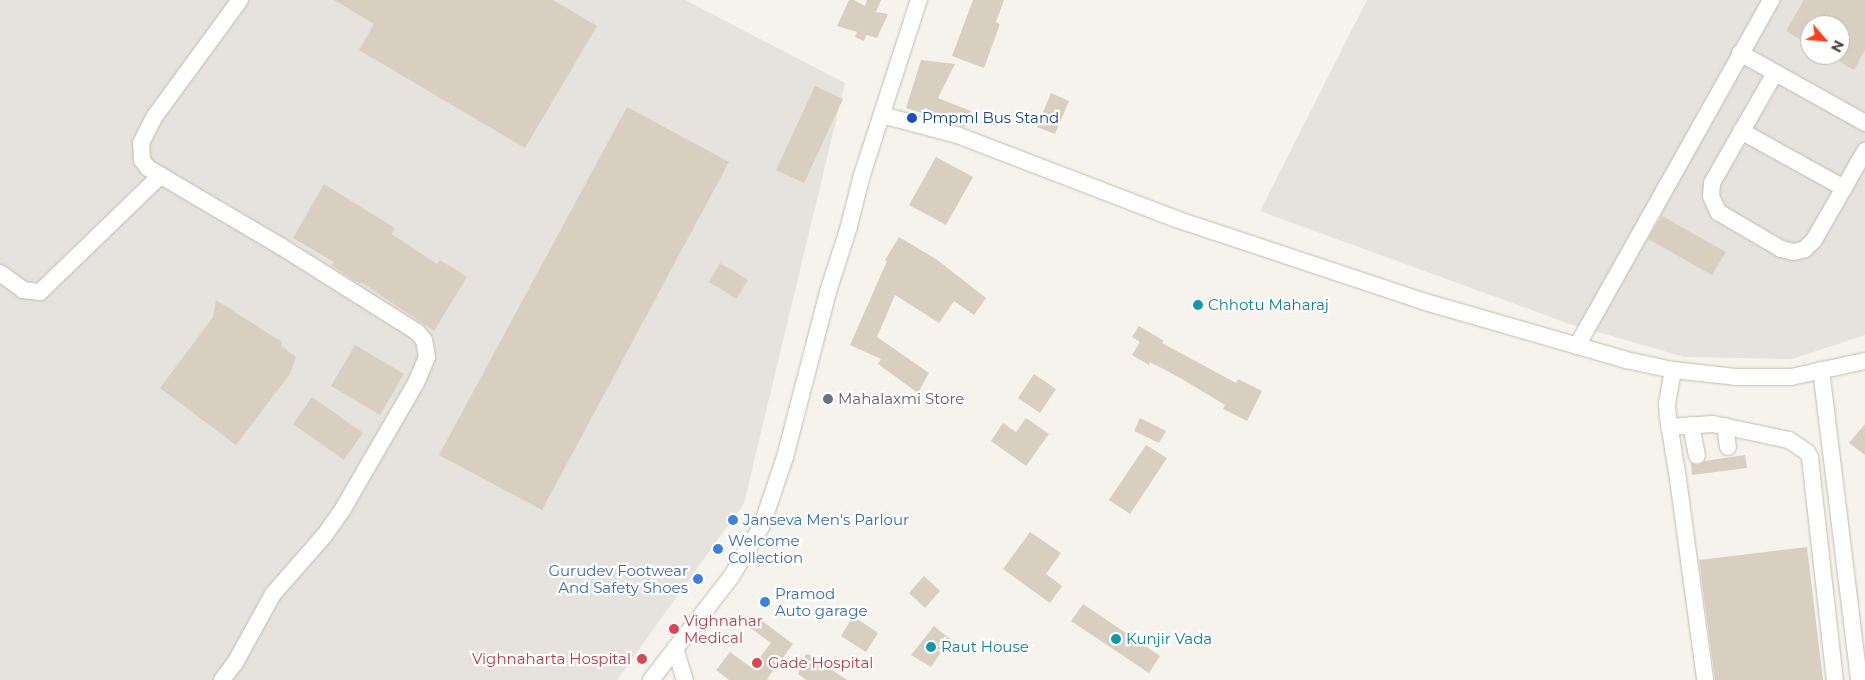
<!DOCTYPE html>
<style>
body{margin:0}
#map{position:relative;width:1865px;height:680px;overflow:hidden;background:#f6f3ec;font-family:Montserrat,sans-serif}
div>[style]{position:absolute}
[style*='--x']{left:calc(var(--x)*1px);top:calc(var(--y)*1px);width:calc(var(--w)*1px);rotate:calc(var(--a)*1deg)}
.industrial>*{inset:0;background:#e6e2dd}
.building>*{inset:0;background:#d8cfc1}
.roads{filter:drop-shadow(0 0 1px #c2bbae) drop-shadow(0 0 1px #c2bbae)}
.minor>*{height:16px;margin:-8px;padding:0 8px;transform-origin:8px;border-radius:8px;background:#fff}
.dots>*{width:14px;height:14px;translate:-50% -50%;box-sizing:border-box;border:2px solid #fff;border-radius:50%}
span{translate:-50% -50%;white-space:nowrap;text-align:center;line-height:1.15;-webkit-text-stroke:4.5px #fff;paint-order:stroke}
.transit-label{font-size:15px;color:#164399}
.left{translate:0 -50%;text-align:left}
.culture-label{font-size:15px;color:#0d838f}
.worship-label{font-size:15px;color:#5b616d}
.shop-label{font-size:15px;color:#366cbe}
.right{translate:-100% -50%;text-align:right}
.health-label{font-size:15px;color:#be3a42}
.north{position:absolute;left:1800px;top:15px;width:50px;height:50px;box-sizing:border-box;background:#fff;border:1px solid #b7b4b0;border-radius:50%;rotate:117deg;font-size:14px;font-weight:700;line-height:20px;text-align:center;color:#4b4439}
.north::after{content:'';display:block;margin:auto;width:18px;height:22px;background:#fc3f1d;clip-path:polygon(50% 0,100% 100%,50% 72%,0 100%)}
</style>
<div id="map">
<div class="industrial">
<i style="clip-path:polygon(0 0,685px 0,845px 83px,744px 503px,617px 680px,0 680px)"></i>
<i style="clip-path:polygon(evenodd,1367px 0,1865px 0,1865px 335px,1792px 359px,1684px 357px,1567px 323px,1260px 211px,1367px 0,1810px 25px,1840px 25px,1840px 55px,1810px 55px,1810px 25px)"></i>
</div>
<div class="building">
<i style="clip-path:polygon(334px 0,553px 0,597px 26px,525px 148px,359px 50px,374px 24px)"></i>
<i style="clip-path:polygon(849px 0,854px 0,865px 6px,867px 0,881px 0,876px 12px,888px 14px,877px 38px,866px 35px,864px 41px,855px 37px,857px 32px,837px 26px)"></i>
<i style="clip-path:polygon(973px 0,1004px 0,996px 22px,1000px 24px,984px 68px,952px 56px)"></i>
<i style="clip-path:polygon(1804px 0,1865px 0,1865px 50px,1854px 70px,1840px 62px,1840px 25px,1810px 25px,1810px 45px,1786px 31px)"></i>
<i style="clip-path:polygon(921px 60px,955px 64px,938px 98px,971px 111px,965px 127px,906px 108px)"></i>
<i style="clip-path:polygon(815px 86px,843px 99px,804px 183px,776px 170px)"></i>
<i style="clip-path:polygon(1051px 93px,1069px 101px,1055px 134px,1037px 127px)"></i>
<i style="clip-path:polygon(627px 107px,729px 162px,542px 510px,439px 455px)"></i>
<i style="clip-path:polygon(936px 157px,973px 177px,946px 225px,909px 205px)"></i>
<i style="clip-path:polygon(324px 184px,395px 228px,392px 234px,437px 264px,440px 260px,467px 277px,434px 331px,361px 282px,360px 284px,332px 266px,334px 262px,293px 238px)"></i>
<i style="clip-path:polygon(1662px 216px,1726px 252px,1712px 275px,1648px 239px)"></i>
<i style="clip-path:polygon(899px 237px,936px 259px,986px 298px,974px 315px,954px 301px,939px 323px,895px 295px,877px 337px,929px 373px,918px 393px,878px 364px,881px 359px,850px 345px,887px 261px,885px 260px)"></i>
<i style="clip-path:polygon(720px 263px,748px 280px,736px 299px,709px 282px)"></i>
<i style="clip-path:polygon(216px 300px,282px 342px,281px 346px,296px 357px,290px 374px,236px 445px,160px 388px,213px 317px)"></i>
<i style="clip-path:polygon(1139px 326px,1164px 341px,1162px 343px,1236px 383px,1238px 379px,1262px 391px,1247px 421px,1223px 409px,1225px 405px,1182px 379px,1150px 362px,1149px 365px,1132px 355px,1140px 342px,1132px 337px)"></i>
<i style="clip-path:polygon(355px 345px,404px 374px,380px 415px,331px 386px)"></i>
<i style="clip-path:polygon(1034px 374px,1056px 389px,1040px 413px,1018px 398px)"></i>
<i style="clip-path:polygon(312px 397px,363px 433px,344px 460px,293px 424px)"></i>
<i style="clip-path:polygon(1026px 418px,1049px 434px,1026px 466px,991px 441px,1003px 423px,1016px 432px)"></i>
<i style="clip-path:polygon(1140px 418px,1166px 431px,1159px 443px,1134px 431px)"></i>
<i style="clip-path:polygon(1865px 424px,1865px 455px,1849px 443px)"></i>
<i style="clip-path:polygon(1146px 445px,1167px 458px,1130px 514px,1109px 500px)"></i>
<i style="clip-path:polygon(1745px 455px,1747px 468px,1692px 475px,1691px 463px,1698px 465px,1705px 461px)"></i>
<i style="clip-path:polygon(1030px 532px,1061px 553px,1046px 574px,1062px 586px,1050px 603px,1003px 569px)"></i>
<i style="clip-path:polygon(1807px 547px,1823px 680px,1715px 680px,1699px 560px)"></i>
<i style="clip-path:polygon(924px 576px,940px 591px,925px 608px,909px 593px)"></i>
<i style="clip-path:polygon(1083px 604px,1160px 656px,1149px 673px,1071px 621px)"></i>
<i style="clip-path:polygon(853px 616px,878px 633px,866px 652px,841px 636px)"></i>
<i style="clip-path:polygon(757px 617px,793px 644px,767px 679px,769px 680px,729px 680px,716px 670px,730px 652px,752px 668px,771px 643px,749px 627px)"></i>
<i style="clip-path:polygon(934px 626px,950px 639px,931px 667px,911px 655px)"></i>
<i style="clip-path:polygon(806px 654px,810px 655px,847px 680px,806px 680px,798px 674px)"></i>
</div>
<div class="roads">
<div class="minor">
<i style="--x:1740;--y:53;--w:143;--a:29.2"></i>
<i style="--x:1775;--y:73;--w:127;--a:119.8"></i>
<i style="--x:1712;--y:183;--w:13;--a:94"></i>
<i style="--x:1711;--y:196;--w:17;--a:66"></i>
<i style="--x:1718;--y:212;--w:73;--a:30.4"></i>
<i style="--x:1781;--y:249;--w:13;--a:13"></i>
<i style="--x:1794;--y:252;--w:11;--a:-15"></i>
<i style="--x:1805;--y:249;--w:13;--a:-45"></i>
<i style="--x:1814;--y:240;--w:103;--a:-60.2"></i>
<i style="--x:882;--y:115;--w:78;--a:14.9"></i>
<i style="--x:957;--y:135;--w:235;--a:21"></i>
<i style="--x:1176;--y:219;--w:259;--a:18.4"></i>
<i style="--x:1422;--y:301;--w:212;--a:16.1"></i>
<i style="--x:1626;--y:360;--w:48;--a:12"></i>
<i style="--x:1673;--y:370;--w:63;--a:6.3"></i>
<i style="--x:1736;--y:377;--w:55;--a:0"></i>
<i style="--x:1791;--y:377;--w:76;--a:-12.2"></i>
<i style="--x:1741;--y:131;--w:118;--a:29"></i>
<i style="--x:0;--y:273;--w:29;--a:36"></i>
<i style="--x:23;--y:290;--w:17;--a:7"></i>
<i style="--x:40;--y:292;--w:168;--a:-44"></i>
<i style="--x:1577;--y:346;--w:397;--a:-60.7"></i>
<i style="--x:1673;--y:370;--w:35;--a:100"></i>
<i style="--x:1667;--y:404;--w:13;--a:86"></i>
<i style="--x:1668;--y:417;--w:63;--a:80.8"></i>
<i style="--x:1678;--y:479;--w:203;--a:82.3"></i>
<i style="--x:1821;--y:370;--w:312;--a:83"></i>
<i style="--x:1691;--y:425;--w:31;--a:79"></i>
<i style="--x:1725;--y:426;--w:21;--a:82"></i>
<i style="--x:1669;--y:427;--w:44;--a:-3.9"></i>
<i style="--x:1713;--y:424;--w:78;--a:11.9"></i>
<i style="--x:1789;--y:440;--w:22;--a:34"></i>
<i style="--x:1807;--y:452;--w:7;--a:63"></i>
<i style="--x:1810;--y:458;--w:223;--a:83.6"></i>
<i style="--x:675;--y:648;--w:34;--a:73"></i>
<i style="--x:222;--y:680;--w:21;--a:-53"></i>
<i style="--x:235;--y:663;--w:79;--a:-61.2"></i>
<i style="--x:273;--y:594;--w:77;--a:-48.7"></i>
<i style="--x:324;--y:536;--w:35;--a:-55"></i>
<i style="--x:344;--y:507;--w:143;--a:-59.9"></i>
<i style="--x:416;--y:383;--w:28;--a:-67"></i>
<i style="--x:427;--y:357;--w:17;--a:-100"></i>
<i style="--x:424;--y:340;--w:11;--a:-131"></i>
<i style="--x:417;--y:332;--w:160;--a:-147.8"></i>
<i style="--x:282;--y:247;--w:156;--a:-149.5"></i>
<i style="--x:148;--y:168;--w:10;--a:-127"></i>
<i style="--x:142;--y:160;--w:17;--a:-93"></i>
<i style="--x:141;--y:143;--w:30;--a:-63"></i>
<i style="--x:155;--y:116;--w:144;--a:-53.8"></i>
<i style="--x:651;--y:680;--w:130;--a:-52.2"></i>
<i style="--x:731;--y:577;--w:61;--a:-59.2"></i>
<i style="--x:762;--y:525;--w:72;--a:-71.3"></i>
<i style="--x:785;--y:457;--w:171;--a:-75.4"></i>
<i style="--x:828;--y:292;--w:69;--a:-72.3"></i>
<i style="--x:849;--y:226;--w:53;--a:-75.7"></i>
<i style="--x:862;--y:175;--w:184;--a:-72"></i>
</div>
</div>
<div class="dots">
<i style="left:912px;top:118px;background:#1a4fb4"></i>
<i style="left:1198px;top:305px;background:#0f9aa8"></i>
<i style="left:828px;top:399px;background:#6b7280"></i>
<i style="left:733px;top:520px;background:#3f7fe0"></i>
<i style="left:718px;top:549px;background:#3f7fe0"></i>
<i style="left:698px;top:579px;background:#3f7fe0"></i>
<i style="left:765px;top:602px;background:#3f7fe0"></i>
<i style="left:674px;top:629px;background:#e0444e"></i>
<i style="left:1116px;top:639px;background:#0f9aa8"></i>
<i style="left:931px;top:647px;background:#0f9aa8"></i>
<i style="left:642px;top:659px;background:#e0444e"></i>
<i style="left:757px;top:663px;background:#e0444e"></i>
</div>
<div class="transit-label">
<span class="left" style="left:922px;top:118px">Pmpml Bus Stand</span>
</div>
<div class="culture-label">
<span class="left" style="left:1208px;top:305px">Chhotu Maharaj</span>
<span class="left" style="left:1126px;top:639px">Kunjir Vada</span>
<span class="left" style="left:941px;top:647px">Raut House</span>
</div>
<div class="worship-label">
<span class="left" style="left:838px;top:399px">Mahalaxmi Store</span>
</div>
<div class="shop-label">
<span class="left" style="left:743px;top:520px">Janseva Men's Parlour</span>
<span class="left" style="left:728px;top:549px">Welcome<br>Collection</span>
<span class="right" style="left:688px;top:579px">Gurudev Footwear<br>And Safety Shoes</span>
<span class="left" style="left:775px;top:602px">Pramod<br>Auto garage</span>
</div>
<div class="health-label">
<span class="left" style="left:684px;top:629px">Vighnahar<br>Medical</span>
<span class="right" style="left:631px;top:659px">Vighnaharta Hospital</span>
<span class="left" style="left:768px;top:663px">Gade Hospital</span>
</div>
<div class="north">N</div>
</div>
